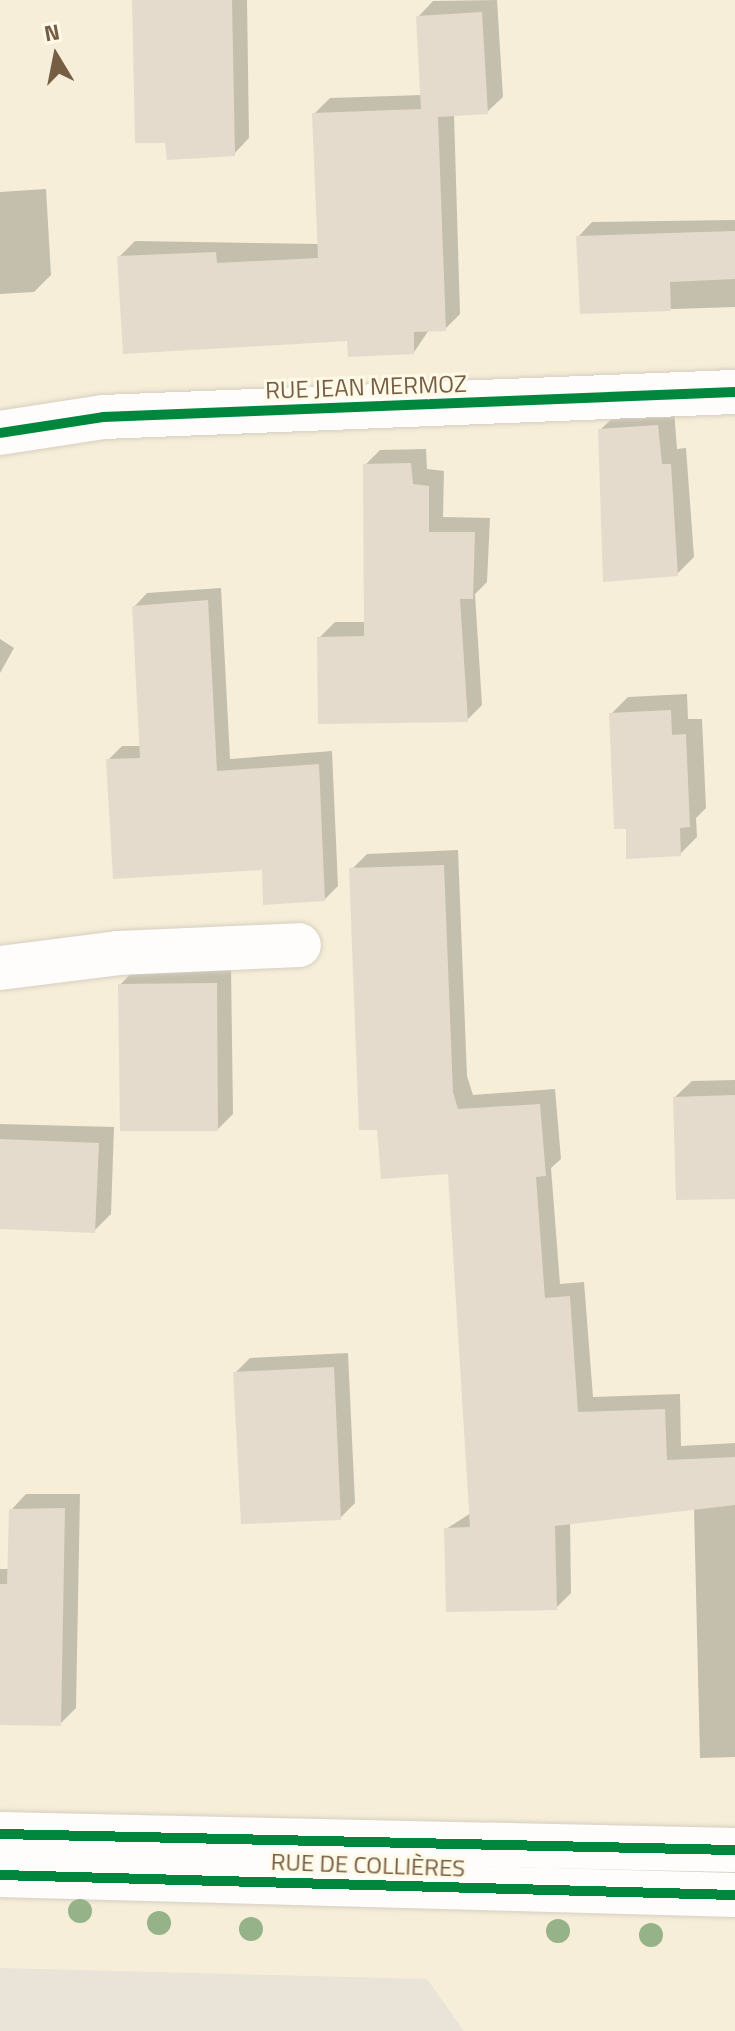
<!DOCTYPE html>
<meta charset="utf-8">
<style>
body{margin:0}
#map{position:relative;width:735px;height:2031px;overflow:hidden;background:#f7f3e6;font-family:"Titillium Web",sans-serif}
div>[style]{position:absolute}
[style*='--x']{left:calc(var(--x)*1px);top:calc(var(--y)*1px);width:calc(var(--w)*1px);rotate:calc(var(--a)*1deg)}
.residential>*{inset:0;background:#f6eed8}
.industrial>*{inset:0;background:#eae3d7}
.shadow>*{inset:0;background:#0003}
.building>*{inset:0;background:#e4dbcd}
.roads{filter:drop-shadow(0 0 2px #d6cec1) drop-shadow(0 0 2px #d6cec1)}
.minor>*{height:44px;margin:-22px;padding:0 22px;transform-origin:22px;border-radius:22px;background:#fefdfb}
.secondary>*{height:44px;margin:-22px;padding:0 22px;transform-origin:22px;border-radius:22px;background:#fefdfb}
.cycleway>*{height:10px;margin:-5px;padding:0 5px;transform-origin:5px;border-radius:5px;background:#00873e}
.trees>*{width:24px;height:24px;margin:-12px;border-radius:50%;background:#95b288}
span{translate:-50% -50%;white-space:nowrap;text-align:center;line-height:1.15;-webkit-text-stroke:6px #fff9e7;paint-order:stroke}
.street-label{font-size:24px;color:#765e45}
.north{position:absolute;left:16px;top:16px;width:80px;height:80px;-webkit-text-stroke:6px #fff9e7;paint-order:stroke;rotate:350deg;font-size:22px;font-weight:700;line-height:32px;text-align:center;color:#765e45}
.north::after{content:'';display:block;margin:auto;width:28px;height:36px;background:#765e45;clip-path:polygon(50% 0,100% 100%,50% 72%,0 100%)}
</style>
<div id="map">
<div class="residential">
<i style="clip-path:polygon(0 0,735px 0,735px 2031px,464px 2031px,427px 1979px,0 1968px)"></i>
</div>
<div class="industrial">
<i style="clip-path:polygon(0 1968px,427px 1979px,464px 2031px,0 2031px)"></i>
</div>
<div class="shadow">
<i style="clip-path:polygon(134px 0,247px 0,249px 138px,234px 154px)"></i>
<i style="clip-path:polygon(497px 0,503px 97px,487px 112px,454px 114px,460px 314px,445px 329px,429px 330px,414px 352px,349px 339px,119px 257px,135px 241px,319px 244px,314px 114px,330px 98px,422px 95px,418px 17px,433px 1px)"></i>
<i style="clip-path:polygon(46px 189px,51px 275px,34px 292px,0 294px,0 192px)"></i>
<i style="clip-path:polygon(735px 220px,735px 307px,582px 312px,578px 237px,592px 222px)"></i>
<i style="clip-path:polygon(674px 410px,677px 449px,686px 448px,694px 557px,677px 574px,600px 430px,617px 414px)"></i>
<i style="clip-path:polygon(426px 449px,427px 469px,444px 471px,443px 517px,490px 518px,487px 582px,475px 594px,482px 705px,467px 720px,319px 638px,335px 622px,366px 622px,365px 465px,380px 450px)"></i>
<i style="clip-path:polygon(221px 588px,230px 759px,332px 751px,338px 886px,324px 900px,264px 868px,108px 760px,122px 746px,141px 746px,134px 607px,147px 593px)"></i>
<i style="clip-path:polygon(0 639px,14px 648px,0 673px)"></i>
<i style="clip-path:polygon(687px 694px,688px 719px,702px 719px,706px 808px,696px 818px,697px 837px,680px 854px,628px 828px,611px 714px,628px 697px)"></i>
<i style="clip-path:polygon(458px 850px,467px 1076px,473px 1095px,555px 1089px,561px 1159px,551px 1168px,560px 1284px,584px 1282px,593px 1397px,680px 1394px,681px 1446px,735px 1443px,735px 1757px,700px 1758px,694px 1508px,570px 1522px,571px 1593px,556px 1608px,446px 1529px,471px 1513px,450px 1172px,352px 869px,367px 854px)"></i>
<i style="clip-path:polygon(231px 968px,233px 1114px,218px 1129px,120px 985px,135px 969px)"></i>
<i style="clip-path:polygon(735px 1080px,735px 1197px,675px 1097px,692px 1081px)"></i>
<i style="clip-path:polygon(0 1124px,114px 1127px,111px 1214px,95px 1230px,0 1227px)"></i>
<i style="clip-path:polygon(348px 1353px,355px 1503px,340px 1518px,235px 1373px,250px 1358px)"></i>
<i style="clip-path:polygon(26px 1494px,80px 1494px,76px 1708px,60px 1724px,0 1723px,0 1569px,10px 1569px,11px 1510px)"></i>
</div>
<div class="building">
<i style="clip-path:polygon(132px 0,232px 0,235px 156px,167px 160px,165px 143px,135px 143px)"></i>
<i style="clip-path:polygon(482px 12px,488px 114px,438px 117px,446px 331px,414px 332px,414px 354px,348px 357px,347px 341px,123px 354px,117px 256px,216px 252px,217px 263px,318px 258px,312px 113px,421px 109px,416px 16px)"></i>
<i style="clip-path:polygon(735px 231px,735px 279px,670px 282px,671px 311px,580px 314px,576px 236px)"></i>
<i style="clip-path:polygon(658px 425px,662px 464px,671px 464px,678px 576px,603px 582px,598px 429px)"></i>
<i style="clip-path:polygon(411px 463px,413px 484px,429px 486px,429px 532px,475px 532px,473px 599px,460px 599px,468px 722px,318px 724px,317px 637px,364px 636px,363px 464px)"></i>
<i style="clip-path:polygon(208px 600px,217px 771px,319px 764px,325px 901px,263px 905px,262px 870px,113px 879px,106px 759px,140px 758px,132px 606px)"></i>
<i style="clip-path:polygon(671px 710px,672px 735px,686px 734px,690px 827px,680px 828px,681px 856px,626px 859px,626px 829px,614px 829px,609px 713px)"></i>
<i style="clip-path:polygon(444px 865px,453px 1092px,458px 1109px,540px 1104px,546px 1176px,536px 1177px,545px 1298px,570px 1296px,578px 1412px,665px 1409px,667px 1460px,735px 1457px,735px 1505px,555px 1526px,557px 1610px,446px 1612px,444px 1528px,470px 1527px,448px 1174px,381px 1179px,377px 1130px,359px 1130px,349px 868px)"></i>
<i style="clip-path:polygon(217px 983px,218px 1131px,120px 1131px,118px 984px)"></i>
<i style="clip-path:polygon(735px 1095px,735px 1199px,676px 1200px,673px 1097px)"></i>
<i style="clip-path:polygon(0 1139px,99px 1143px,95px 1233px,0 1229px)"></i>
<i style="clip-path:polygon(334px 1367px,341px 1520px,241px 1524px,233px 1372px)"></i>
<i style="clip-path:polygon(65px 1508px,61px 1726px,0 1725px,0 1584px,7px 1584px,9px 1509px)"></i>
</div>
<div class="roads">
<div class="minor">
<i style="--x:0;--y:433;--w:104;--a:-8.8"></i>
<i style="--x:103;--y:417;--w:632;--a:-2.27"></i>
<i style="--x:0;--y:968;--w:119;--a:-7.2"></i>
<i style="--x:118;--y:953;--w:181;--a:-2.5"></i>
</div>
<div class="secondary">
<i style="--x:0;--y:1834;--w:735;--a:1.25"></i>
<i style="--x:0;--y:1875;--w:735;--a:1.56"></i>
</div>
</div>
<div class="cycleway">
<i style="--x:0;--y:433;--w:104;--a:-8.8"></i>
<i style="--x:103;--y:417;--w:632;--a:-2.27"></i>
<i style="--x:0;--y:1834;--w:735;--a:1.25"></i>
<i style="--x:0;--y:1875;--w:735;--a:1.56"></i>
</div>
<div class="trees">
<i style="left:80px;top:1911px"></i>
<i style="left:159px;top:1923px"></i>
<i style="left:251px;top:1929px"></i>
<i style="left:558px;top:1931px"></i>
<i style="left:651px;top:1935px"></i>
</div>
<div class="street-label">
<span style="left:366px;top:387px;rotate:-2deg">RUE JEAN MERMOZ</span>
<span style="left:368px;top:1865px;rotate:2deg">RUE DE COLLIÈRES</span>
</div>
<div class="north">N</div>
</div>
